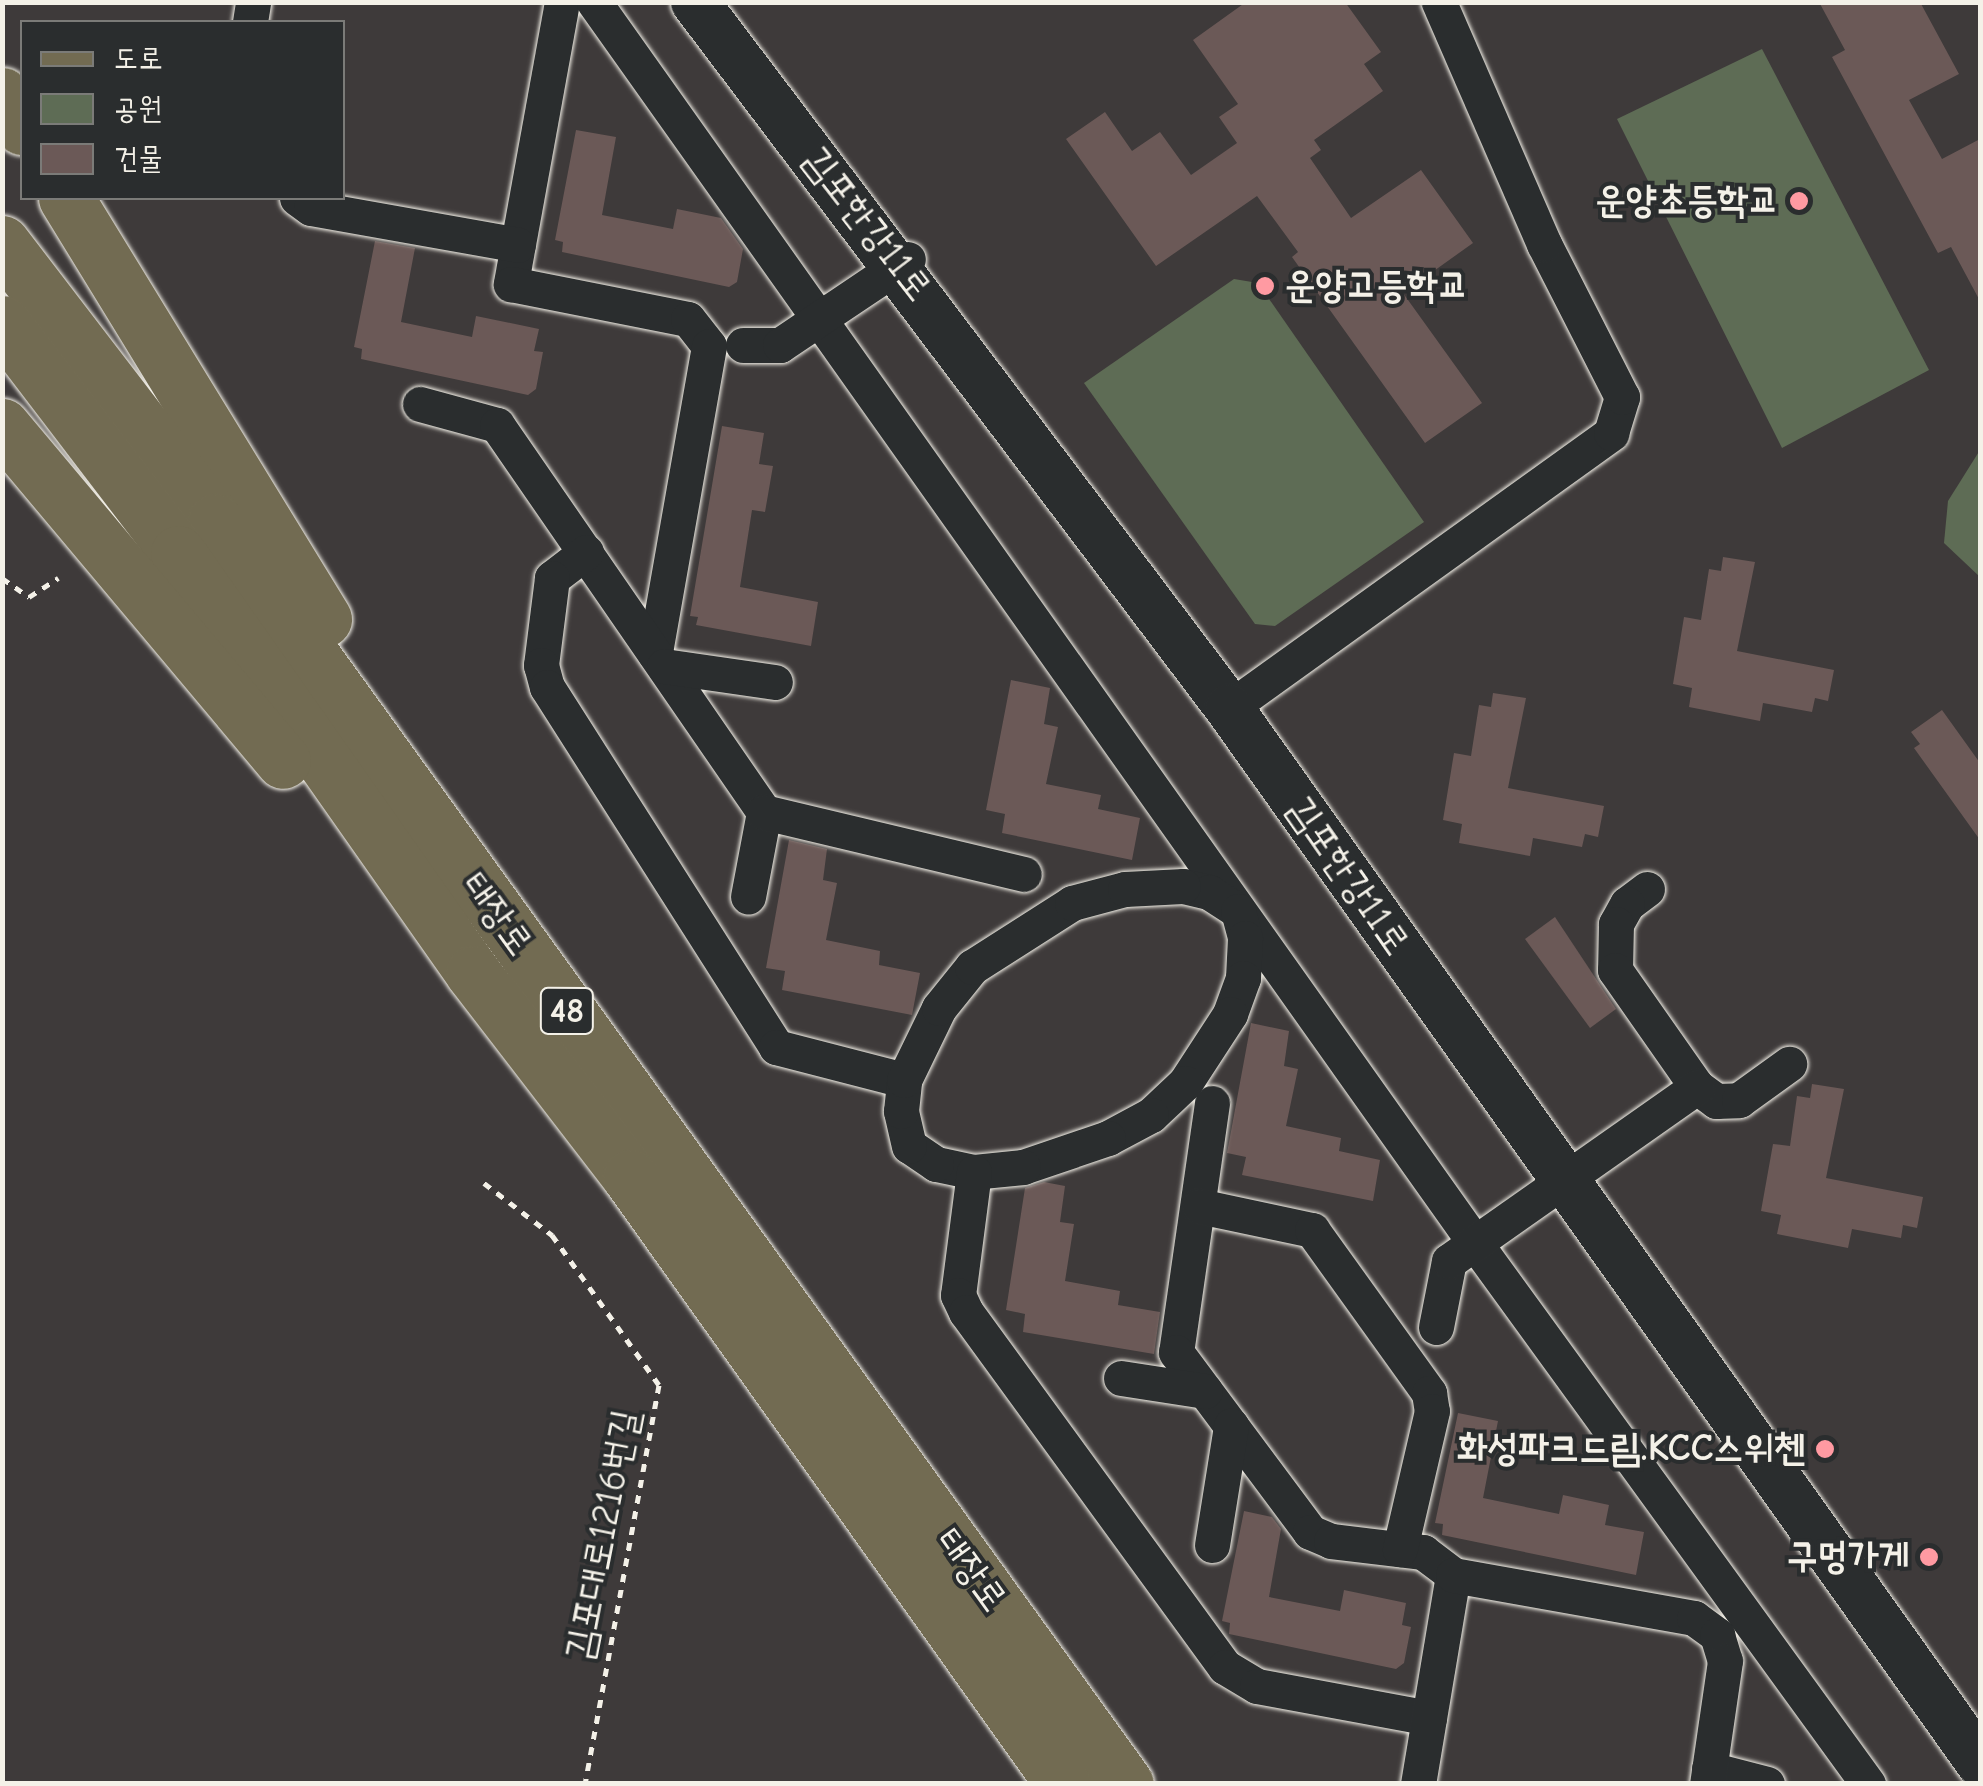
<!DOCTYPE html>
<meta charset="utf-8">
<style>
body{margin:0}
#map{position:relative;width:1983px;height:1786px;overflow:hidden;background:#3e3a3a;font-family:"Comic Neue","Poor Story",sans-serif}
div>[style]{position:absolute}
[style*='--x']{left:calc(var(--x)*1px);top:calc(var(--y)*1px);width:calc(var(--w)*1px);rotate:calc(var(--a)*1deg)}
.green>*{inset:0;background:#5e6c55}
.building>*{inset:0;background:#6b5957}
.path>*{height:5px;margin-top:-2.5px;transform-origin:0;background:repeating-linear-gradient(90deg,#f4f1e8 0 8px,transparent 0 16px)}
.roads{filter:drop-shadow(0 0 2px #f4f1e8) drop-shadow(0 0 2px #f4f1e8)}
.street>*{height:35px;margin:-17.5px;padding:0 17.5px;transform-origin:17.5px;border-radius:17.5px;background:#2a2d2e}
.secondary>*{height:48px;margin:-24px;padding:0 24px;transform-origin:24px;border-radius:24px;background:#2a2d2e}
.primary>*{height:55px;margin:-27.5px;padding:0 27.5px;transform-origin:27.5px;border-radius:27.5px;background:#726b52}
.dots>*{width:28px;height:28px;translate:-50% -50%;box-sizing:border-box;border:5px solid #2a2d2e;border-radius:50%}
span{translate:-50% -50%;white-space:nowrap;text-align:center;line-height:1.15;-webkit-text-stroke:8px #2a2d2e;paint-order:stroke}
.shield-label span{padding:2px 8px;background:#2a2d2e;border:2px solid;border-radius:8px;-webkit-text-stroke-width:0}
.shield-label{font-size:35px;color:#f4f1e8;font-weight:700}
.poi-label{font-size:38px;color:#f4f1e8;font-weight:700}
.right{translate:-100% -50%;text-align:right}
.left{translate:0 -50%;text-align:left}
.street-label{font-size:38px;color:#f4f1e8}
.frame{position:absolute;inset:0;border:5px solid #f4f1e8;pointer-events:none}
.legend{position:absolute;left:20px;top:20px;width:325px;height:180px;box-sizing:border-box;background:#2a2d2e;border:2px solid #7b7b78;margin:0;padding:12px 18px;list-style:none;font-size:30px;color:#f4f1e8}
.legend li{display:flex;align-items:center;gap:20px;height:50px}
.legend b{width:50px;border:2px solid #7b7b78}
</style>
<div id="map">
<div class="green">
<i style="clip-path:polygon(1762px 49px,1929px 370px,1782px 448px,1617px 119px)"></i>
<i style="clip-path:polygon(1234px 279px,1258px 283px,1424px 522px,1275px 626px,1255px 624px,1084px 383px)"></i>
<i style="clip-path:polygon(1980px 450px,1980px 577px,1944px 543px,1948px 501px)"></i>
</div>
<div class="building">
<i style="clip-path:polygon(1246px 2px,1345px 2px,1381px 52px,1364px 64px,1383px 91px,1314px 140px,1321px 150px,1310px 158px,1351px 218px,1421px 170px,1473px 243px,1403px 293px,1482px 403px,1425px 443px,1292px 257px,1298px 252px,1257px 196px,1156px 266px,1066px 139px,1105px 112px,1132px 151px,1160px 132px,1191px 175px,1237px 143px,1219px 117px,1238px 104px,1193px 40px)"></i>
<i style="clip-path:polygon(1819px 2px,1920px 2px,1959px 74px,1909px 100px,1942px 159px,1980px 139px,1980px 301px,1951px 247px,1938px 253px,1832px 57px,1845px 50px)"></i>
<i style="clip-path:polygon(576px 130px,616px 137px,602px 215px,673px 229px,677px 209px,721px 218px,743px 249px,737px 282px,729px 287px,562px 252px,563px 242px,555px 240px)"></i>
<i style="clip-path:polygon(375px 241px,415px 248px,401px 322px,472px 337px,476px 316px,539px 329px,534px 351px,543px 352px,536px 389px,528px 395px,361px 359px,362px 349px,354px 347px)"></i>
<i style="clip-path:polygon(722px 426px,764px 433px,759px 464px,773px 466px,765px 512px,752px 510px,740px 587px,818px 602px,811px 646px,696px 625px,698px 617px,690px 616px)"></i>
<i style="clip-path:polygon(1723px 557px,1755px 562px,1737px 651px,1834px 670px,1828px 701px,1815px 698px,1812px 712px,1763px 703px,1760px 721px,1689px 707px,1692px 688px,1673px 684px,1684px 617px,1701px 620px,1709px 569px,1721px 571px)"></i>
<i style="clip-path:polygon(1011px 680px,1050px 688px,1044px 724px,1058px 727px,1046px 784px,1101px 795px,1098px 809px,1140px 818px,1132px 860px,1002px 833px,1005px 814px,986px 810px)"></i>
<i style="clip-path:polygon(1493px 693px,1526px 698px,1508px 788px,1604px 806px,1598px 837px,1585px 834px,1582px 847px,1533px 838px,1530px 856px,1459px 843px,1462px 824px,1443px 820px,1454px 753px,1471px 756px,1479px 705px,1491px 707px)"></i>
<i style="clip-path:polygon(1942px 710px,1980px 763px,1980px 840px,1914px 748px,1920px 744px,1911px 732px)"></i>
<i style="clip-path:polygon(789px 840px,827px 849px,823px 880px,837px 883px,826px 940px,880px 951px,879px 965px,920px 973px,912px 1015px,782px 990px,785px 971px,766px 968px)"></i>
<i style="clip-path:polygon(1555px 917px,1616px 1009px,1590px 1028px,1525px 939px)"></i>
<i style="clip-path:polygon(1251px 1023px,1289px 1031px,1284px 1066px,1298px 1069px,1286px 1126px,1341px 1138px,1339px 1151px,1380px 1160px,1373px 1201px,1242px 1175px,1246px 1157px,1227px 1153px)"></i>
<i style="clip-path:polygon(1812px 1084px,1844px 1089px,1826px 1178px,1923px 1197px,1917px 1228px,1903px 1225px,1901px 1238px,1852px 1229px,1848px 1248px,1777px 1234px,1781px 1215px,1761px 1211px,1773px 1144px,1790px 1146px,1797px 1096px,1810px 1098px)"></i>
<i style="clip-path:polygon(1044px 1182px,1065px 1186px,1060px 1222px,1074px 1224px,1065px 1281px,1120px 1291px,1118px 1305px,1160px 1312px,1154px 1354px,1023px 1332px,1025px 1314px,1006px 1310px,1025px 1188px)"></i>
<i style="clip-path:polygon(1458px 1413px,1498px 1421px,1483px 1498px,1559px 1514px,1563px 1495px,1609px 1505px,1605px 1525px,1644px 1532px,1636px 1575px,1442px 1535px,1443px 1524px,1435px 1523px)"></i>
<i style="clip-path:polygon(1244px 1511px,1272px 1517px,1281px 1529px,1269px 1597px,1340px 1611px,1344px 1590px,1406px 1603px,1402px 1625px,1411px 1627px,1404px 1663px,1396px 1669px,1229px 1634px,1230px 1623px,1222px 1621px)"></i>
</div>
<div class="path">
<i style="--x:2;--y:578;--w:33;--a:35"></i>
<i style="--x:29;--y:597;--w:35;--a:-33"></i>
<i style="--x:484;--y:1183;--w:86;--a:37.4"></i>
<i style="--x:552;--y:1235;--w:184;--a:54.5"></i>
<i style="--x:659;--y:1385;--w:406;--a:100.5"></i>
</div>
<div class="roads">
<div class="street">
<i style="--x:562;--y:2;--w:287;--a:100.3"></i>
<i style="--x:511;--y:284;--w:180;--a:11.2"></i>
<i style="--x:688;--y:319;--w:34;--a:52"></i>
<i style="--x:709;--y:346;--w:312;--a:100"></i>
<i style="--x:594;--y:2;--w:1522;--a:54.63"></i>
<i style="--x:1475;--y:1243;--w:669;--a:54"></i>
<i style="--x:250;--y:22;--w:20;--a:-81"></i>
<i style="--x:297;--y:198;--w:17;--a:36"></i>
<i style="--x:311;--y:208;--w:210;--a:10.1"></i>
<i style="--x:743;--y:345;--w:37;--a:0"></i>
<i style="--x:780;--y:345;--w:154;--a:-33.9"></i>
<i style="--x:420;--y:404;--w:80;--a:15.3"></i>
<i style="--x:497;--y:425;--w:470;--a:55.4"></i>
<i style="--x:764;--y:812;--w:86;--a:100.7"></i>
<i style="--x:586;--y:552;--w:43;--a:142.6"></i>
<i style="--x:552;--y:578;--w:88;--a:97.2"></i>
<i style="--x:541;--y:665;--w:23;--a:75"></i>
<i style="--x:547;--y:687;--w:427;--a:57.5"></i>
<i style="--x:776;--y:1047;--w:132;--a:14.5"></i>
<i style="--x:664;--y:666;--w:112;--a:8.2"></i>
<i style="--x:1229;--y:708;--w:471;--a:-35.7"></i>
<i style="--x:1611;--y:433;--w:38;--a:-73"></i>
<i style="--x:1622;--y:397;--w:172;--a:-117"></i>
<i style="--x:1544;--y:244;--w:264;--a:-113.5"></i>
<i style="--x:764;--y:812;--w:267;--a:13.4"></i>
<i style="--x:1183;--y:886;--w:27;--a:13"></i>
<i style="--x:1209;--y:892;--w:35;--a:33"></i>
<i style="--x:1238;--y:911;--w:28;--a:75"></i>
<i style="--x:1245;--y:938;--w:40;--a:92.9"></i>
<i style="--x:1243;--y:978;--w:38;--a:110"></i>
<i style="--x:1230;--y:1014;--w:82;--a:123.1"></i>
<i style="--x:1185;--y:1083;--w:47;--a:136.7"></i>
<i style="--x:1151;--y:1115;--w:49;--a:151.9"></i>
<i style="--x:1108;--y:1138;--w:90;--a:161.2"></i>
<i style="--x:1023;--y:1167;--w:49;--a:174.2"></i>
<i style="--x:974;--y:1172;--w:39;--a:-168"></i>
<i style="--x:936;--y:1164;--w:32;--a:-146"></i>
<i style="--x:909;--y:1146;--w:36;--a:-103"></i>
<i style="--x:901;--y:1111;--w:31;--a:-84"></i>
<i style="--x:904;--y:1080;--w:80;--a:-64.1"></i>
<i style="--x:939;--y:1008;--w:53;--a:-51.2"></i>
<i style="--x:972;--y:967;--w:119;--a:-32.6"></i>
<i style="--x:1072;--y:903;--w:55;--a:-14.8"></i>
<i style="--x:1125;--y:889;--w:58;--a:-3"></i>
<i style="--x:1647;--y:889;--w:25;--a:143"></i>
<i style="--x:1627;--y:904;--w:23;--a:119"></i>
<i style="--x:1616;--y:924;--w:46;--a:91.2"></i>
<i style="--x:1615;--y:970;--w:143;--a:55"></i>
<i style="--x:1697;--y:1087;--w:24;--a:36"></i>
<i style="--x:1716;--y:1101;--w:23;--a:-2"></i>
<i style="--x:1739;--y:1100;--w:62;--a:-35.8"></i>
<i style="--x:1212;--y:1103;--w:252;--a:98.2"></i>
<i style="--x:1176;--y:1352;--w:224;--a:53.3"></i>
<i style="--x:1310;--y:1532;--w:23;--a:23"></i>
<i style="--x:1331;--y:1541;--w:93;--a:6.8"></i>
<i style="--x:1423;--y:1552;--w:38;--a:37"></i>
<i style="--x:974;--y:1172;--w:124;--a:97.4"></i>
<i style="--x:958;--y:1295;--w:19;--a:65"></i>
<i style="--x:966;--y:1312;--w:439;--a:53.9"></i>
<i style="--x:1225;--y:1667;--w:37;--a:31"></i>
<i style="--x:1257;--y:1686;--w:175;--a:10.5"></i>
<i style="--x:1199;--y:1206;--w:116;--a:12"></i>
<i style="--x:1312;--y:1230;--w:201;--a:54.3"></i>
<i style="--x:1429;--y:1393;--w:18;--a:81"></i>
<i style="--x:1432;--y:1411;--w:142;--a:103.1"></i>
<i style="--x:1436;--y:1327;--w:67;--a:-78.9"></i>
<i style="--x:1449;--y:1261;--w:303;--a:-35.1"></i>
<i style="--x:1121;--y:1378;--w:85;--a:8.8"></i>
<i style="--x:1212;--y:1545;--w:121;--a:-80.9"></i>
<i style="--x:1709;--y:1769;--w:60;--a:14.5"></i>
<i style="--x:1418;--y:1784;--w:212;--a:-80.5"></i>
<i style="--x:1453;--y:1575;--w:245;--a:10.1"></i>
<i style="--x:1694;--y:1618;--w:29;--a:36"></i>
<i style="--x:1717;--y:1635;--w:27;--a:73"></i>
<i style="--x:1725;--y:1661;--w:124;--a:98.3"></i>
</div>
<div class="secondary">
<i style="--x:695;--y:2;--w:885;--a:52.9"></i>
<i style="--x:1229;--y:708;--w:1295;--a:54.55"></i>
</div>
<div class="primary">
<i style="--x:2;--y:95;--w:38;--a:58"></i>
<i style="--x:66;--y:198;--w:494;--a:58.5"></i>
<i style="--x:2;--y:243;--w:350;--a:52.5"></i>
<i style="--x:215;--y:521;--w:1557;--a:54.2"></i>
<i style="--x:2;--y:323;--w:290;--a:52.6"></i>
<i style="--x:178;--y:553;--w:513;--a:54.92"></i>
<i style="--x:473;--y:973;--w:257;--a:52.4"></i>
<i style="--x:630;--y:1177;--w:746;--a:54.5"></i>
<i style="--x:2;--y:426;--w:437;--a:50"></i>
</div>
</div>
<div class="dots">
<i style="left:1799px;top:201px;background:#ff9aa2"></i>
<i style="left:1265px;top:286px;background:#ff9aa2"></i>
<i style="left:1825px;top:1449px;background:#ff9aa2"></i>
<i style="left:1929px;top:1557px;background:#ff9aa2"></i>
</div>
<div class="shield-label">
<span style="left:567px;top:1011px">48</span>
</div>
<div class="poi-label">
<span class="right" style="left:1779px;top:201px">운양초등학교</span>
<span class="left" style="left:1285px;top:286px">운양고등학교</span>
<span class="right" style="left:1805px;top:1449px">화성파크드림.KCC스위첸</span>
<span class="right" style="left:1909px;top:1557px">구멍가게</span>
</div>
<div class="street-label">
<span style="left:867px;top:224px;rotate:52deg">김포한강11로</span>
<span style="left:1348px;top:876px;rotate:55deg">김포한강11로</span>
<span style="left:497px;top:914px;rotate:54deg">태장로</span>
<span style="left:603px;top:1535px;rotate:-79deg">김포대로1216번길</span>
<span style="left:971px;top:1570px;rotate:54deg">태장로</span>
</div>
<div class="frame"></div>
<ul class="legend">
<li><b style="height:12px;background:#726b52"></b>도로</li>
<li><b style="height:28px;background:#5e6c55"></b>공원</li>
<li><b style="height:28px;background:#6b5957"></b>건물</li>
</ul>
</div>
